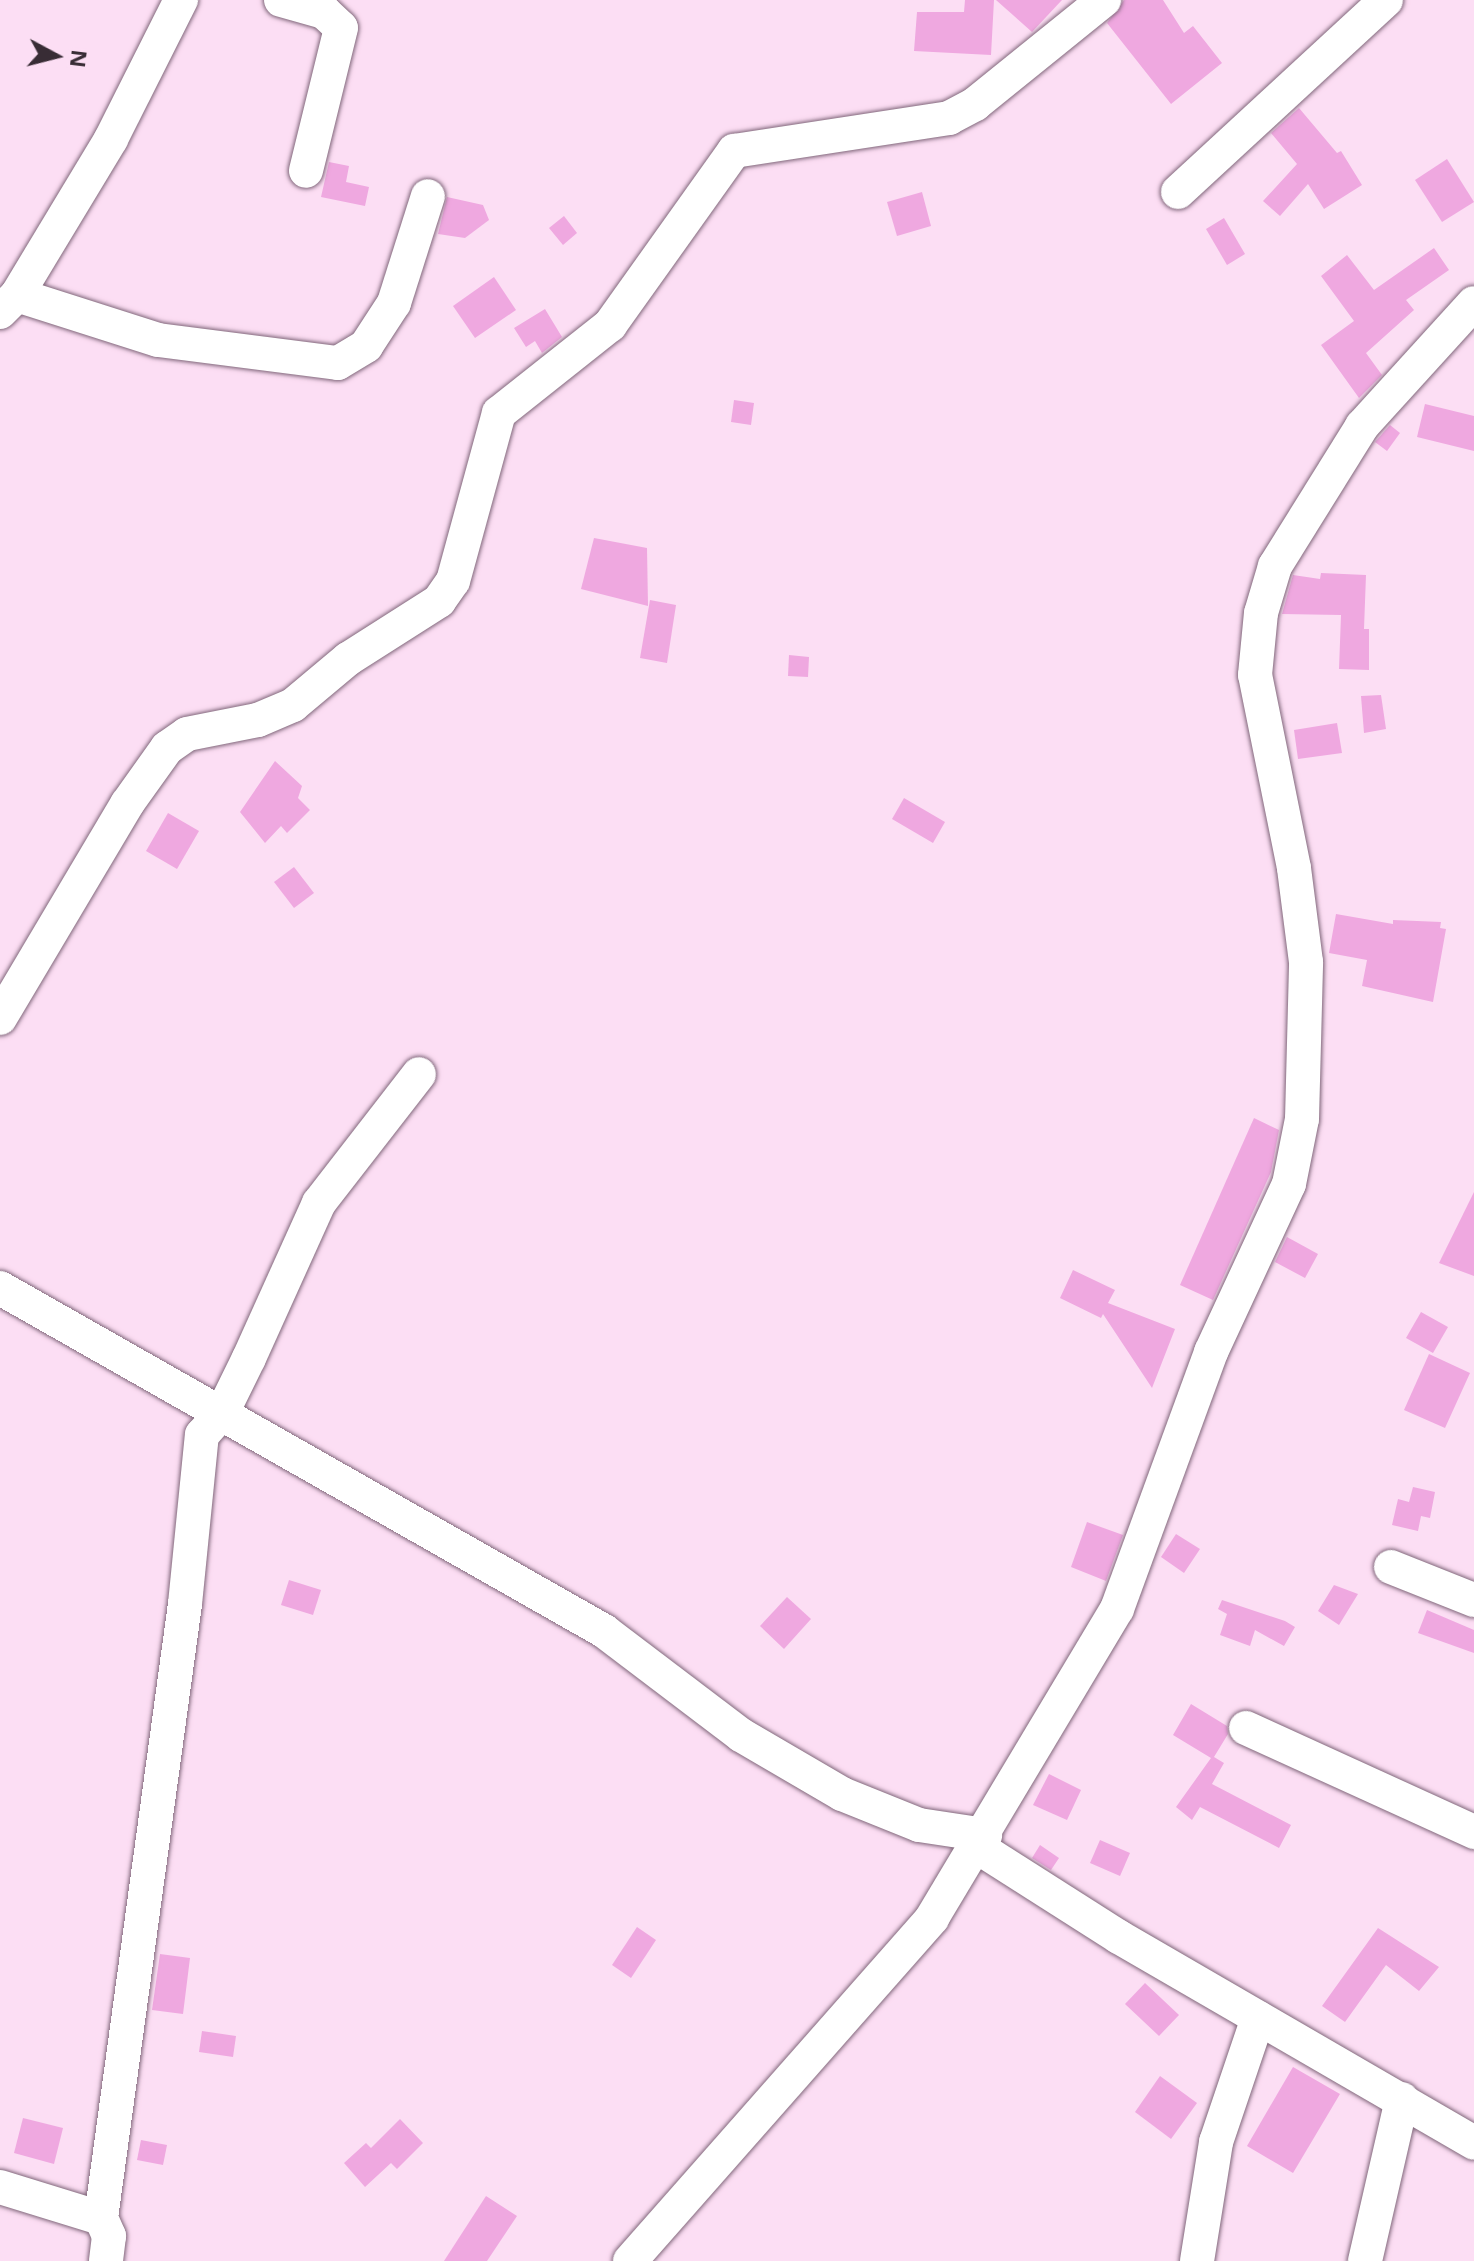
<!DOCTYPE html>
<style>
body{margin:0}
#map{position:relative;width:1474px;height:2261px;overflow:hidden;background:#fcdef4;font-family:"Noto Sans",sans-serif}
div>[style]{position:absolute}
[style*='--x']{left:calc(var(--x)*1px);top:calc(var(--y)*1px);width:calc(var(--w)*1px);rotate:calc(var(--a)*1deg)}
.building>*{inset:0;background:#efa8e0}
.roads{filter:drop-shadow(0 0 2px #81677b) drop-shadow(0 0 2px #81677b)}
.minor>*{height:34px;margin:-17px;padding:0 17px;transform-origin:17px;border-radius:17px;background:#fff}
span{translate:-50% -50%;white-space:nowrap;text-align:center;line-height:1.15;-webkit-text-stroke:6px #fcdef4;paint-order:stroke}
.north{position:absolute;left:16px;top:16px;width:80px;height:80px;-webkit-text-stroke:6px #fcdef4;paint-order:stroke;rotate:97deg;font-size:22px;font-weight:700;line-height:32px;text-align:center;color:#382c35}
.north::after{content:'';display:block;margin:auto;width:28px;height:36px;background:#382c35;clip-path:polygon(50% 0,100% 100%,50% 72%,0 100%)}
</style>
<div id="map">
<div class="building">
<i style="clip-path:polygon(965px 0,994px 0,991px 55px,914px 51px,917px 12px,964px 12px)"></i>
<i style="clip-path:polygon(996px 0,1062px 0,1032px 32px)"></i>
<i style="clip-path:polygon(1124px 0,1163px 0,1184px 33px,1193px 26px,1222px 63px,1171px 104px,1107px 23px)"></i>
<i style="clip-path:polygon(1299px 108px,1337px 153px,1341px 151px,1362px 185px,1324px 209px,1308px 184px,1280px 216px,1263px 201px,1297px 164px,1271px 133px)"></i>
<i style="clip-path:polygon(1447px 159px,1474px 202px,1442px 222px,1415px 180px)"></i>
<i style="clip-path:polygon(329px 162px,349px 166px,346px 182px,369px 187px,365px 206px,321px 197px)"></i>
<i style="clip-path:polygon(922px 192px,931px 226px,897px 236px,887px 202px)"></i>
<i style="clip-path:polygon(447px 197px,483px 205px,489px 220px,465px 238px,438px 234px)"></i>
<i style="clip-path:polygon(564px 216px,577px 233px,563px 245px,549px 228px)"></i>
<i style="clip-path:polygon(1224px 218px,1245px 254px,1227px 265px,1206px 229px)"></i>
<i style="clip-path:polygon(1434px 248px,1449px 270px,1406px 300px,1414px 310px,1366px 353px,1382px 375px,1359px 398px,1321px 345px,1354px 321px,1321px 276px,1347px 255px,1374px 290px)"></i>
<i style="clip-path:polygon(494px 277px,516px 310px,475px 338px,453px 306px)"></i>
<i style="clip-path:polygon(545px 309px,562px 337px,542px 353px,535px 341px,526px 347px,514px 328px)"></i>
<i style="clip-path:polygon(734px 400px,754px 403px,751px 425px,731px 422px)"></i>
<i style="clip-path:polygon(1425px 404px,1474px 416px,1474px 451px,1417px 437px)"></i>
<i style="clip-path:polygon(1390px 425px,1400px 433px,1387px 451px,1375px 442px)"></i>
<i style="clip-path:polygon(594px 538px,647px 548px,648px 606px,581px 589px)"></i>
<i style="clip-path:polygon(1321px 573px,1366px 575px,1364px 629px,1369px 629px,1369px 670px,1339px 669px,1341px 615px,1282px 614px,1293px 575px,1320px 579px)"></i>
<i style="clip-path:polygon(650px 600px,676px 605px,667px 663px,640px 658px)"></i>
<i style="clip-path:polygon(789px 655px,809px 657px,808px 677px,788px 676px)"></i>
<i style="clip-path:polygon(1381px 695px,1386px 729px,1364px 733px,1361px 696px)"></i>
<i style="clip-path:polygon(1337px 723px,1342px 753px,1298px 759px,1294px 730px)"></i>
<i style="clip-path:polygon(275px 761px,302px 786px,298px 798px,310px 810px,287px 833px,281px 826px,265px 843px,240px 812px)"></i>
<i style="clip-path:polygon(904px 798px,945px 822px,933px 843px,892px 819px)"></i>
<i style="clip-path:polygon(168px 813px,199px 831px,177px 869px,146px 851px)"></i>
<i style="clip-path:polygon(294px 867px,314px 893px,294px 908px,274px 882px)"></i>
<i style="clip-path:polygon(1336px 914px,1393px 924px,1393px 920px,1441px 922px,1440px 928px,1446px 929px,1433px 1002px,1362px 986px,1367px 960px,1329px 953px)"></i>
<i style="clip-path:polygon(1254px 1118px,1279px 1130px,1271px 1172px,1213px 1300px,1180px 1285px)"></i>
<i style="clip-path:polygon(1474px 1192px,1474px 1276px,1439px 1263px)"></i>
<i style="clip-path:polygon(1287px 1237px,1318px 1254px,1305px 1278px,1275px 1262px)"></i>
<i style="clip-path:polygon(1073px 1270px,1115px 1290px,1108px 1303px,1175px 1329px,1152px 1388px,1103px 1314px,1101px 1318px,1060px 1298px)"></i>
<i style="clip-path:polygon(1421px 1312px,1448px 1327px,1433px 1353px,1406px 1338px)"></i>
<i style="clip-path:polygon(1429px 1354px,1470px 1373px,1445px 1428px,1404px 1410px)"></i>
<i style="clip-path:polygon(1413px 1487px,1435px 1492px,1430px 1518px,1421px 1516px,1418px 1531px,1392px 1525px,1398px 1499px,1409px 1502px)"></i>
<i style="clip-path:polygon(1087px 1522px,1123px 1535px,1106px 1581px,1071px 1567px)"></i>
<i style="clip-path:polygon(1176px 1534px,1200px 1549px,1184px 1573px,1161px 1557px)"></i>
<i style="clip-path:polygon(289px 1580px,321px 1590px,313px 1615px,281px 1605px)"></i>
<i style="clip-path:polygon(1334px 1585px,1358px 1594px,1339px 1625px,1318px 1611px)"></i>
<i style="clip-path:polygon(787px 1597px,811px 1619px,784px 1649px,760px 1626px)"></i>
<i style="clip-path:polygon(1222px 1600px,1285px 1621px,1295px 1627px,1284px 1646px,1255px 1630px,1250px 1646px,1220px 1635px,1227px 1614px,1218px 1609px)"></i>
<i style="clip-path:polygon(1427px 1610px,1474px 1630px,1474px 1653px,1418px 1633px)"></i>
<i style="clip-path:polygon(1191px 1704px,1227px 1726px,1228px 1734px,1214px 1757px,1224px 1763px,1212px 1784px,1291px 1825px,1279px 1848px,1200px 1807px,1192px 1820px,1176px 1807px,1211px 1758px,1173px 1735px)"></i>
<i style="clip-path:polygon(1049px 1774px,1081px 1790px,1067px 1820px,1033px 1805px)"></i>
<i style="clip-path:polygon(1100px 1840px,1130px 1853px,1120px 1876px,1090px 1863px)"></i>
<i style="clip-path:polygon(1040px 1845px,1059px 1858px,1051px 1870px,1032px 1858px)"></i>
<i style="clip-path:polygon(637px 1927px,656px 1940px,631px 1978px,612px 1965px)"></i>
<i style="clip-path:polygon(1378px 1928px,1439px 1967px,1419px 1991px,1386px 1965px,1345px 2022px,1322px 2006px)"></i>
<i style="clip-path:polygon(160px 1954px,190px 1958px,183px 2014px,152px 2010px)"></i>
<i style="clip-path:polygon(1145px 1983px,1179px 2015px,1159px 2036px,1125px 2004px)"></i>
<i style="clip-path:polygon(202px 2031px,236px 2036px,233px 2057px,199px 2052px)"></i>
<i style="clip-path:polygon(1293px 2067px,1340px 2094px,1293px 2173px,1247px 2146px)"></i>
<i style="clip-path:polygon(1160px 2076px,1197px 2103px,1171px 2139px,1135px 2112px)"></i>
<i style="clip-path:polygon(23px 2118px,63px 2128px,54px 2164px,14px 2153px)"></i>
<i style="clip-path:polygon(400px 2119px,423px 2143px,397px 2169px,391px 2163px,365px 2187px,344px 2163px,366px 2143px,371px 2148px)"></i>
<i style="clip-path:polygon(141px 2140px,167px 2145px,163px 2165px,137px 2160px)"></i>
<i style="clip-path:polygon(486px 2196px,517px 2216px,487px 2261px,444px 2261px)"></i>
</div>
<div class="roads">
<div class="minor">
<i style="--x:281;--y:0;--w:45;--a:15.6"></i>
<i style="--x:324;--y:12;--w:23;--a:43"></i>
<i style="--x:341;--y:28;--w:147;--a:103.8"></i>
<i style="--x:1178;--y:192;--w:283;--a:-42.7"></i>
<i style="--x:17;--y:295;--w:148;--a:17.7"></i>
<i style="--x:158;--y:340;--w:181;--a:7.3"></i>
<i style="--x:338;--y:363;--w:33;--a:-31"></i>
<i style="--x:366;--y:346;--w:51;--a:-56.9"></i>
<i style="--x:394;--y:303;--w:112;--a:-72.4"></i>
<i style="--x:0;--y:312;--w:24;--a:-45"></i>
<i style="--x:17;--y:295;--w:182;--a:-58.9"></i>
<i style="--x:111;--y:139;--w:156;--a:-63.3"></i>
<i style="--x:0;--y:1018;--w:249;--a:-59.3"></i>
<i style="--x:127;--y:804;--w:69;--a:-54.5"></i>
<i style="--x:167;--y:748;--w:24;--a:-35"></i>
<i style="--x:187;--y:734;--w:72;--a:-11.2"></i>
<i style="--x:258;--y:720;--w:38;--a:-23"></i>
<i style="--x:293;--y:705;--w:72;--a:-39.9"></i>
<i style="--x:348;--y:659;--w:108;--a:-32.5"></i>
<i style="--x:439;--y:601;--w:24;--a:-55"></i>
<i style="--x:453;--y:581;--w:174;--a:-74.7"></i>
<i style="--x:499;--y:413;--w:142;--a:-38.4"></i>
<i style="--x:610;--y:325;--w:214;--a:-54.5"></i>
<i style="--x:734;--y:151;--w:218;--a:-8.7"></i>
<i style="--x:949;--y:118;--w:30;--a:-28"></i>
<i style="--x:975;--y:104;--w:166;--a:-38.9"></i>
<i style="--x:0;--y:1288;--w:695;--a:29.59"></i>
<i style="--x:604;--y:1631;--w:172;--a:37.2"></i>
<i style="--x:741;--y:1735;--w:117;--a:30.3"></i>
<i style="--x:842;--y:1794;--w:83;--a:21.9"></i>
<i style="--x:919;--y:1825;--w:67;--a:8.6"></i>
<i style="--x:1391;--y:1567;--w:89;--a:21.7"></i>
<i style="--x:1246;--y:1728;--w:251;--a:24.5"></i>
<i style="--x:976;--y:1846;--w:169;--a:32.5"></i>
<i style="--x:1119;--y:1937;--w:410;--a:30.1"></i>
<i style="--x:0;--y:2187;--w:106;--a:17.1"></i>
<i style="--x:101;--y:2218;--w:20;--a:66"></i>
<i style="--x:109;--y:2236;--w:25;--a:97"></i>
<i style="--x:101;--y:2218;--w:620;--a:-82.21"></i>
<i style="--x:185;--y:1604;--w:170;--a:-84.3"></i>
<i style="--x:202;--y:1435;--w:30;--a:-48"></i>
<i style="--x:222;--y:1413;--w:61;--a:-63.9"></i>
<i style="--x:249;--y:1358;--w:170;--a:-65.7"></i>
<i style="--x:319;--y:1203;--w:163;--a:-52.2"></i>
<i style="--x:630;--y:2261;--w:457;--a:-48.6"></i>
<i style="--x:932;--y:1918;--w:360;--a:-59.1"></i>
<i style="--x:1117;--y:1609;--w:274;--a:-69.9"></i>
<i style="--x:1211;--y:1352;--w:185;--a:-65.1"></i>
<i style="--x:1289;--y:1184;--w:66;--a:-78.7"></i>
<i style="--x:1302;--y:1119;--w:157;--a:-88.5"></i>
<i style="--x:1306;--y:962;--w:95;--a:-97.3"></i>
<i style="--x:1294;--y:868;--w:197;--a:-101.4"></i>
<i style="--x:1255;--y:675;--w:62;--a:-84.5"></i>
<i style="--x:1261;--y:613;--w:49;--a:-73.4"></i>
<i style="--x:1275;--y:566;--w:165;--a:-58.1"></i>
<i style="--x:1362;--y:426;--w:166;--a:-47.7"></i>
<i style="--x:1197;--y:2261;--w:121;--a:-80.9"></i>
<i style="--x:1216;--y:2142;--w:131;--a:-71.3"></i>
<i style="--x:1365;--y:2261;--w:166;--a:-77.1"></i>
</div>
</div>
<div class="north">N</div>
</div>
